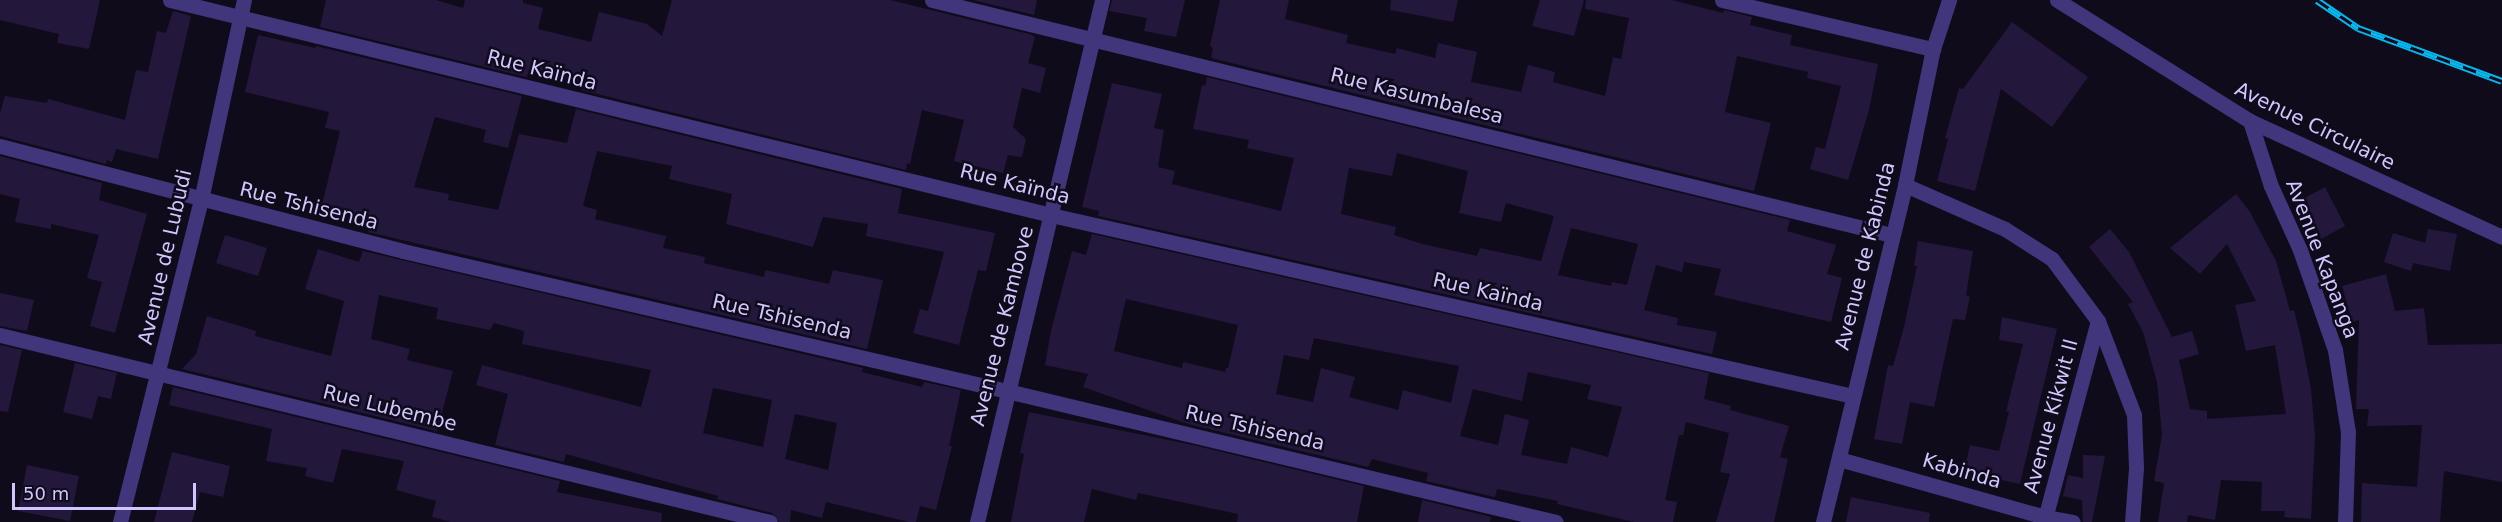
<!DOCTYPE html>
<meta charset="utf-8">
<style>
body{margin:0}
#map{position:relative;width:2502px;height:522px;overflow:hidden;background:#100b1b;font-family:"DejaVu Sans",sans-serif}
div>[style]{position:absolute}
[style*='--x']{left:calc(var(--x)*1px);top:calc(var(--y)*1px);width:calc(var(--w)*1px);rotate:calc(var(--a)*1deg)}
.building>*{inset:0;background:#23173c}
.street>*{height:15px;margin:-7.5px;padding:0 7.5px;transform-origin:7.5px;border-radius:7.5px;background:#41357b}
.rail>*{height:7px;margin-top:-3.5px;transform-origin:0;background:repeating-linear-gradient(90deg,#100b1b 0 14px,#00b9f0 0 28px);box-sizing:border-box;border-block:2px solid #00b9f0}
span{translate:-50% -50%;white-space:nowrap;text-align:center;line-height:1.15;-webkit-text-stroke:5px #100b1b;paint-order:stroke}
.street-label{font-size:20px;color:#d3c5ff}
.scale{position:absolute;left:12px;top:483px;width:184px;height:27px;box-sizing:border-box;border:3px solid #d3c5ff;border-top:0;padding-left:8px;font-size:18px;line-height:21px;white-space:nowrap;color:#d3c5ff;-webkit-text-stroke:4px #100b1b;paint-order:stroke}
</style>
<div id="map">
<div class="building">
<i style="clip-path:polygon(0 0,100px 0,89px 49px,57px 43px,59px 34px,0 20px)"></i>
<i style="clip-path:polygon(326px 0,436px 0,463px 8px,465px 0,523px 0,523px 3px,543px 8px,538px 29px,591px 42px,599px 12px,647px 24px,662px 36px,672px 0,890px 0,1029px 34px,1035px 37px,1028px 63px,1046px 68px,1040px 93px,1022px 88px,1013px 127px,1026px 139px,1022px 157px,1008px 155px,1003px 173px,954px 161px,964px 120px,922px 110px,910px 164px,907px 163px,906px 170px,581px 90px,583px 84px,529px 69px,527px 77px,320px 27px)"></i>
<i style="clip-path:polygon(973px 0,1037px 0,1034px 15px)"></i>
<i style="clip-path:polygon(1112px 0,1185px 0,1176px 37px,1144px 31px,1147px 18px,1109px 11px)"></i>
<i style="clip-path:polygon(1220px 0,1289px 0,1285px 19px,1348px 35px,1346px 43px,1395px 54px,1397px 48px,1435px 58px,1438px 43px,1477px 52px,1471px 82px,1521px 92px,1528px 65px,1555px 72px,1553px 82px,1605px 96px,1613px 57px,1621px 59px,1629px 18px,1585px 9px,1586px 0,1672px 0,1723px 13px,1724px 10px,1752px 17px,1750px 25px,1792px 35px,1790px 45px,1878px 64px,1869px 110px,1848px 180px,1810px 169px,1816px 147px,1825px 149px,1841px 86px,1807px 78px,1808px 72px,1737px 56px,1725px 112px,1771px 123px,1754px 191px,1211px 58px,1213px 48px,1210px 46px)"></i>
<i style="clip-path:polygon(1391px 0,1458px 0,1453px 22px,1390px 10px)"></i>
<i style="clip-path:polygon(1540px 0,1584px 0,1574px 36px,1532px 26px)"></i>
<i style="clip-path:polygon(173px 11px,191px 16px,158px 159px,116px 149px,112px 162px,107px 160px,106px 164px,0 136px,0 113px,5px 96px,47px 103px,48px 99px,125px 120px,136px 70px,148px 72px,157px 31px,166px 33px)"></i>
<i style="clip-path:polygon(2012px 22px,2088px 77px,2052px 127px,2001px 89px,1975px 191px,1937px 181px,1948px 139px,1945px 138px,1959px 88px,1963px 89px)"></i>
<i style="clip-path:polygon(258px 35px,315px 48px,316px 46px,522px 96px,508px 148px,483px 142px,486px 130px,435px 117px,414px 187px,449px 194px,448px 200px,498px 210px,519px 134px,567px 143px,576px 109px,902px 189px,898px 213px,995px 233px,986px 271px,978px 270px,959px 345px,913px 333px,920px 309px,928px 311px,944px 252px,866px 236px,868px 224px,823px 217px,813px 247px,726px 224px,732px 194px,669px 179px,672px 166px,597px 151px,583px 206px,597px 210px,595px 219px,666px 236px,663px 248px,705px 257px,704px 263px,764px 277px,765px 270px,829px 284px,833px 270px,883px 280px,867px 349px,368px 232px,372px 220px,321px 209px,340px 131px,325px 128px,329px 112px,245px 92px)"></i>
<i style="clip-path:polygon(evenodd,1207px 77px,1790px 220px,1787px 231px,1836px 245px,1827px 274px,1842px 278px,1831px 322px,1714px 295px,1721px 269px,1684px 262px,1682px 272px,1656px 265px,1644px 310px,1678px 318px,1677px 325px,1717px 332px,1712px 354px,1098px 216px,1099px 211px,1082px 207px,1112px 83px,1162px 94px,1154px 128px,1164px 130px,1158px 167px,1175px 171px,1172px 184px,1281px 211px,1294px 158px,1247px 148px,1249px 140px,1193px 129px,1202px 85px,1205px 86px,1207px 77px,1397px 153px,1468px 171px,1459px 213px,1501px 222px,1506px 203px,1554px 216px,1541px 261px,1480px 248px,1477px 256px,1422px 244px,1394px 235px,1396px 227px,1341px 214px,1349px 168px,1392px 176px,1397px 153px,1207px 77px,1571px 228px,1638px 244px,1627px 285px,1612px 282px,1611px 286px,1558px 275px,1571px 228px)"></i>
<i style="clip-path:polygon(0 156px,102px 183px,99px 200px,147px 214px,115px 333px,90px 326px,102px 282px,87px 278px,99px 235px,51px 224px,51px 229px,15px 222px,20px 199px,0 194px)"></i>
<i style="clip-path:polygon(2325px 187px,2345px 226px,2321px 239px,2301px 200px)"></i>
<i style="clip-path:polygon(2236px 194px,2250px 212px,2276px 261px,2290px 311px,2294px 310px,2301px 338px,2311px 389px,2315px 436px,2311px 519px,2284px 517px,2285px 511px,2261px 511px,2262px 482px,2221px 480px,2215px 520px,2188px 515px,2187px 522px,2158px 522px,2164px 483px,2154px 481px,2162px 435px,2157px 382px,2143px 332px,2128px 304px,2133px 302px,2089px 247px,2110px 229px,2129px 252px,2172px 337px,2192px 331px,2199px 354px,2179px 360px,2190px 409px,2207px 411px,2207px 419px,2286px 414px,2275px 345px,2246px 351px,2235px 305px,2256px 301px,2227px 244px,2200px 274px,2170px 248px)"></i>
<i style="clip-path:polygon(2428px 229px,2457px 234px,2450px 271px,2413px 263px,2411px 271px,2384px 262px,2393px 233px,2425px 243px)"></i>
<i style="clip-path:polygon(evenodd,1092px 234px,1709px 373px,1704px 399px,1731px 406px,1730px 410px,1789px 426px,1780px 457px,1788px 459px,1774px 522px,1716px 522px,1730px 474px,1720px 472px,1729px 433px,1686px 422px,1683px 435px,1679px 435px,1665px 500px,1677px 502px,1673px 522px,1634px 522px,1557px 504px,1558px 501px,1497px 489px,1495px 497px,1426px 481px,1428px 473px,1372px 459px,1368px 467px,1188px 424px,1083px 387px,1088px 374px,1045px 365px,1051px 331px,1072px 251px,1086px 255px,1092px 234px,1126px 299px,1238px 325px,1228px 368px,1226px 368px,1225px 372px,1183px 362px,1182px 368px,1114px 351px,1126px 299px,1092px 234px,1314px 338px,1459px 366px,1451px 403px,1403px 390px,1398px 410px,1349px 397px,1355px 377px,1321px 368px,1313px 402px,1276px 394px,1284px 355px,1309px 360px,1314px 338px,1092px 234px,1528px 372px,1591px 385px,1587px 399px,1622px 407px,1608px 457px,1571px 447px,1567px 464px,1521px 455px,1529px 420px,1505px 414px,1498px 445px,1460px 436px,1473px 389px,1522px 401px,1528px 372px)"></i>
<i style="clip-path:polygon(225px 235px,267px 248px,258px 276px,216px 263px)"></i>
<i style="clip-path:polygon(1918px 241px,1973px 251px,1966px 295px,1970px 297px,1965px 320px,1953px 319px,1934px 407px,1910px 402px,1902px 444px,1874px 439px,1888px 365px,1893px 366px,1904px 327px,1917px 266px,1914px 266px)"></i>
<i style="clip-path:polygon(evenodd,318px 249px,359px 262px,363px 251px,863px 368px,862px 372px,922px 387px,924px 382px,961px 390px,949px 446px,952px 446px,936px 510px,920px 506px,916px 522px,909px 522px,826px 502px,822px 518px,791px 510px,790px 522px,779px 522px,772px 513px,717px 499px,718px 496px,566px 454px,564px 462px,495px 445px,508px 394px,476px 385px,482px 365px,641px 407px,651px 370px,522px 344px,524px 331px,494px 323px,490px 330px,436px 319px,438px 308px,379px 295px,371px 339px,410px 349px,407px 360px,453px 371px,437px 431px,182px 369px,196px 354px,207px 316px,256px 331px,255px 336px,331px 356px,344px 301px,305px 289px,318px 249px,713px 388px,772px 400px,763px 447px,703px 433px,713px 388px,318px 249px,795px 414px,837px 423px,828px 470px,785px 459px,795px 414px)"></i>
<i style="clip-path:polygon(2386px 274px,2395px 311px,2424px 308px,2428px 345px,2502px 344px,2502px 482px,2444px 471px,2440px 522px,2361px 522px,2362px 483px,2417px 487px,2422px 425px,2367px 426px,2369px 409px,2356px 409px,2359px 320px,2352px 322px,2342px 286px)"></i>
<i style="clip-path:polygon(0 293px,34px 300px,27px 331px,0 326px)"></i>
<i style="clip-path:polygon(2002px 317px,2057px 329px,2020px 484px,1964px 472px,1970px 445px,1999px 451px,2009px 412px,2006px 411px,2023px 344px,1999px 340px)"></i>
<i style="clip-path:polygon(0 345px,22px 350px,8px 412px,0 411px)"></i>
<i style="clip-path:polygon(75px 363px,117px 373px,111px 399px,98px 396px,92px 419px,63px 412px)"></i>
<i style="clip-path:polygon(173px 387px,560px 481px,557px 492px,662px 513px,661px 522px,451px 522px,432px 517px,436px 501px,396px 490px,404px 461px,342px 449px,333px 483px,305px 476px,307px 468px,266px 461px,272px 429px,169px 405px)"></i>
<i style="clip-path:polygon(1029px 412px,1193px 445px,1364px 486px,1357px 522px,1237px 522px,1238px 514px,1138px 493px,1136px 500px,1092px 489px,1084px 522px,1011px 522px,1024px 454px,1020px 453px)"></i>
<i style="clip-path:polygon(172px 452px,230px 466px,223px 497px,200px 492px,192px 522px,154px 522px)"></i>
<i style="clip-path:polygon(2083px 455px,2105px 456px,2092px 522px,2083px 522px,2082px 500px,2063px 496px,2068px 475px,2083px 478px)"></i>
<i style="clip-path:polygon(27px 465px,79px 476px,70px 521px,18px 511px)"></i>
<i style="clip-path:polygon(1851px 497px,1930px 513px,1929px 522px,1846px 522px)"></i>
<i style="clip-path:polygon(1422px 500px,1491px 517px,1490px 522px,1418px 522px)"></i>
</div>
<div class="street">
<i style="--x:170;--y:0;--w:907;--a:13.71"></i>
<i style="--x:1051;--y:215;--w:822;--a:12.72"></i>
<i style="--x:932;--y:0;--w:988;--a:13.76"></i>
<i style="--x:1722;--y:0;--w:217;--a:13.1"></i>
<i style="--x:2057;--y:0;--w:228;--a:32.1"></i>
<i style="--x:2250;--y:121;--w:277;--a:24.7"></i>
<i style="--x:2250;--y:121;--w:68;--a:72.1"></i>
<i style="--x:2271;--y:186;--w:70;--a:65.6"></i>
<i style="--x:2300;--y:250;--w:106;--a:70.7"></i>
<i style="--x:2335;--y:350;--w:83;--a:81"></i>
<i style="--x:2348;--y:432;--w:90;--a:91.9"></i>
<i style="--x:0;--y:146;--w:416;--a:14.6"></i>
<i style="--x:403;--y:251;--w:620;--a:13.05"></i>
<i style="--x:1007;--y:391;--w:564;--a:13.42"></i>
<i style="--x:1905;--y:185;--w:109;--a:23.7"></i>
<i style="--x:2005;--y:229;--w:56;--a:32.6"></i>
<i style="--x:2052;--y:259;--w:77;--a:53.4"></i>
<i style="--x:2098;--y:321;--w:101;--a:69"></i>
<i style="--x:2134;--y:415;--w:53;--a:87.8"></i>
<i style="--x:2136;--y:468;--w:54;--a:94.2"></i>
<i style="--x:0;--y:335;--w:792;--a:13.65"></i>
<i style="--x:1839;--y:459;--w:214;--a:15.7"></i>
<i style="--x:2045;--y:517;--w:28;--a:10"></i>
<i style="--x:120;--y:522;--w:332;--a:-75.9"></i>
<i style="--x:201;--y:200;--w:205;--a:-77.9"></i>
<i style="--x:977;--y:522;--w:537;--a:-76.53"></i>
<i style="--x:1823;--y:522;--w:347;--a:-76.3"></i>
<i style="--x:1905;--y:185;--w:139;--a:-78.4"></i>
<i style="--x:1933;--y:49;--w:52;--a:-71.9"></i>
<i style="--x:2044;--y:522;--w:208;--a:-75"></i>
</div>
<div class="rail">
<i style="--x:2317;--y:0;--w:50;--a:34.3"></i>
<i style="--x:2358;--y:28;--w:153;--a:20.2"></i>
</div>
<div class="street-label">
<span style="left:542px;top:70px;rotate:14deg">Rue Kaïnda</span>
<span style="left:1417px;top:96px;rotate:14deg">Rue Kasumbalesa</span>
<span style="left:2315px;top:126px;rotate:26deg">Avenue Circulaire</span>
<span style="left:1015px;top:184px;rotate:14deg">Rue Kaïnda</span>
<span style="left:309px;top:206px;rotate:14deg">Rue Tshisenda</span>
<span style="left:1865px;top:256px;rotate:-76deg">Avenue de Kabinda</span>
<span style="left:165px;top:257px;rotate:-77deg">Avenue de Lubudi</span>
<span style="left:2322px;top:259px;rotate:69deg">Avenue Kapanga</span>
<span style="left:1488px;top:292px;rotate:13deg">Rue Kaïnda</span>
<span style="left:782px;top:317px;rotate:13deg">Rue Tshisenda</span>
<span style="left:1002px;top:326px;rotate:-76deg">Avenue de Kambove</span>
<span style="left:390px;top:408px;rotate:14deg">Rue Lubembe</span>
<span style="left:2051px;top:416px;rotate:-75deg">Avenue Kikwit II</span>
<span style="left:1255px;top:428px;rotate:13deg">Rue Tshisenda</span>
<span style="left:1962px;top:471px;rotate:16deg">Kabinda</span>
</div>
<div class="scale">50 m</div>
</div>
